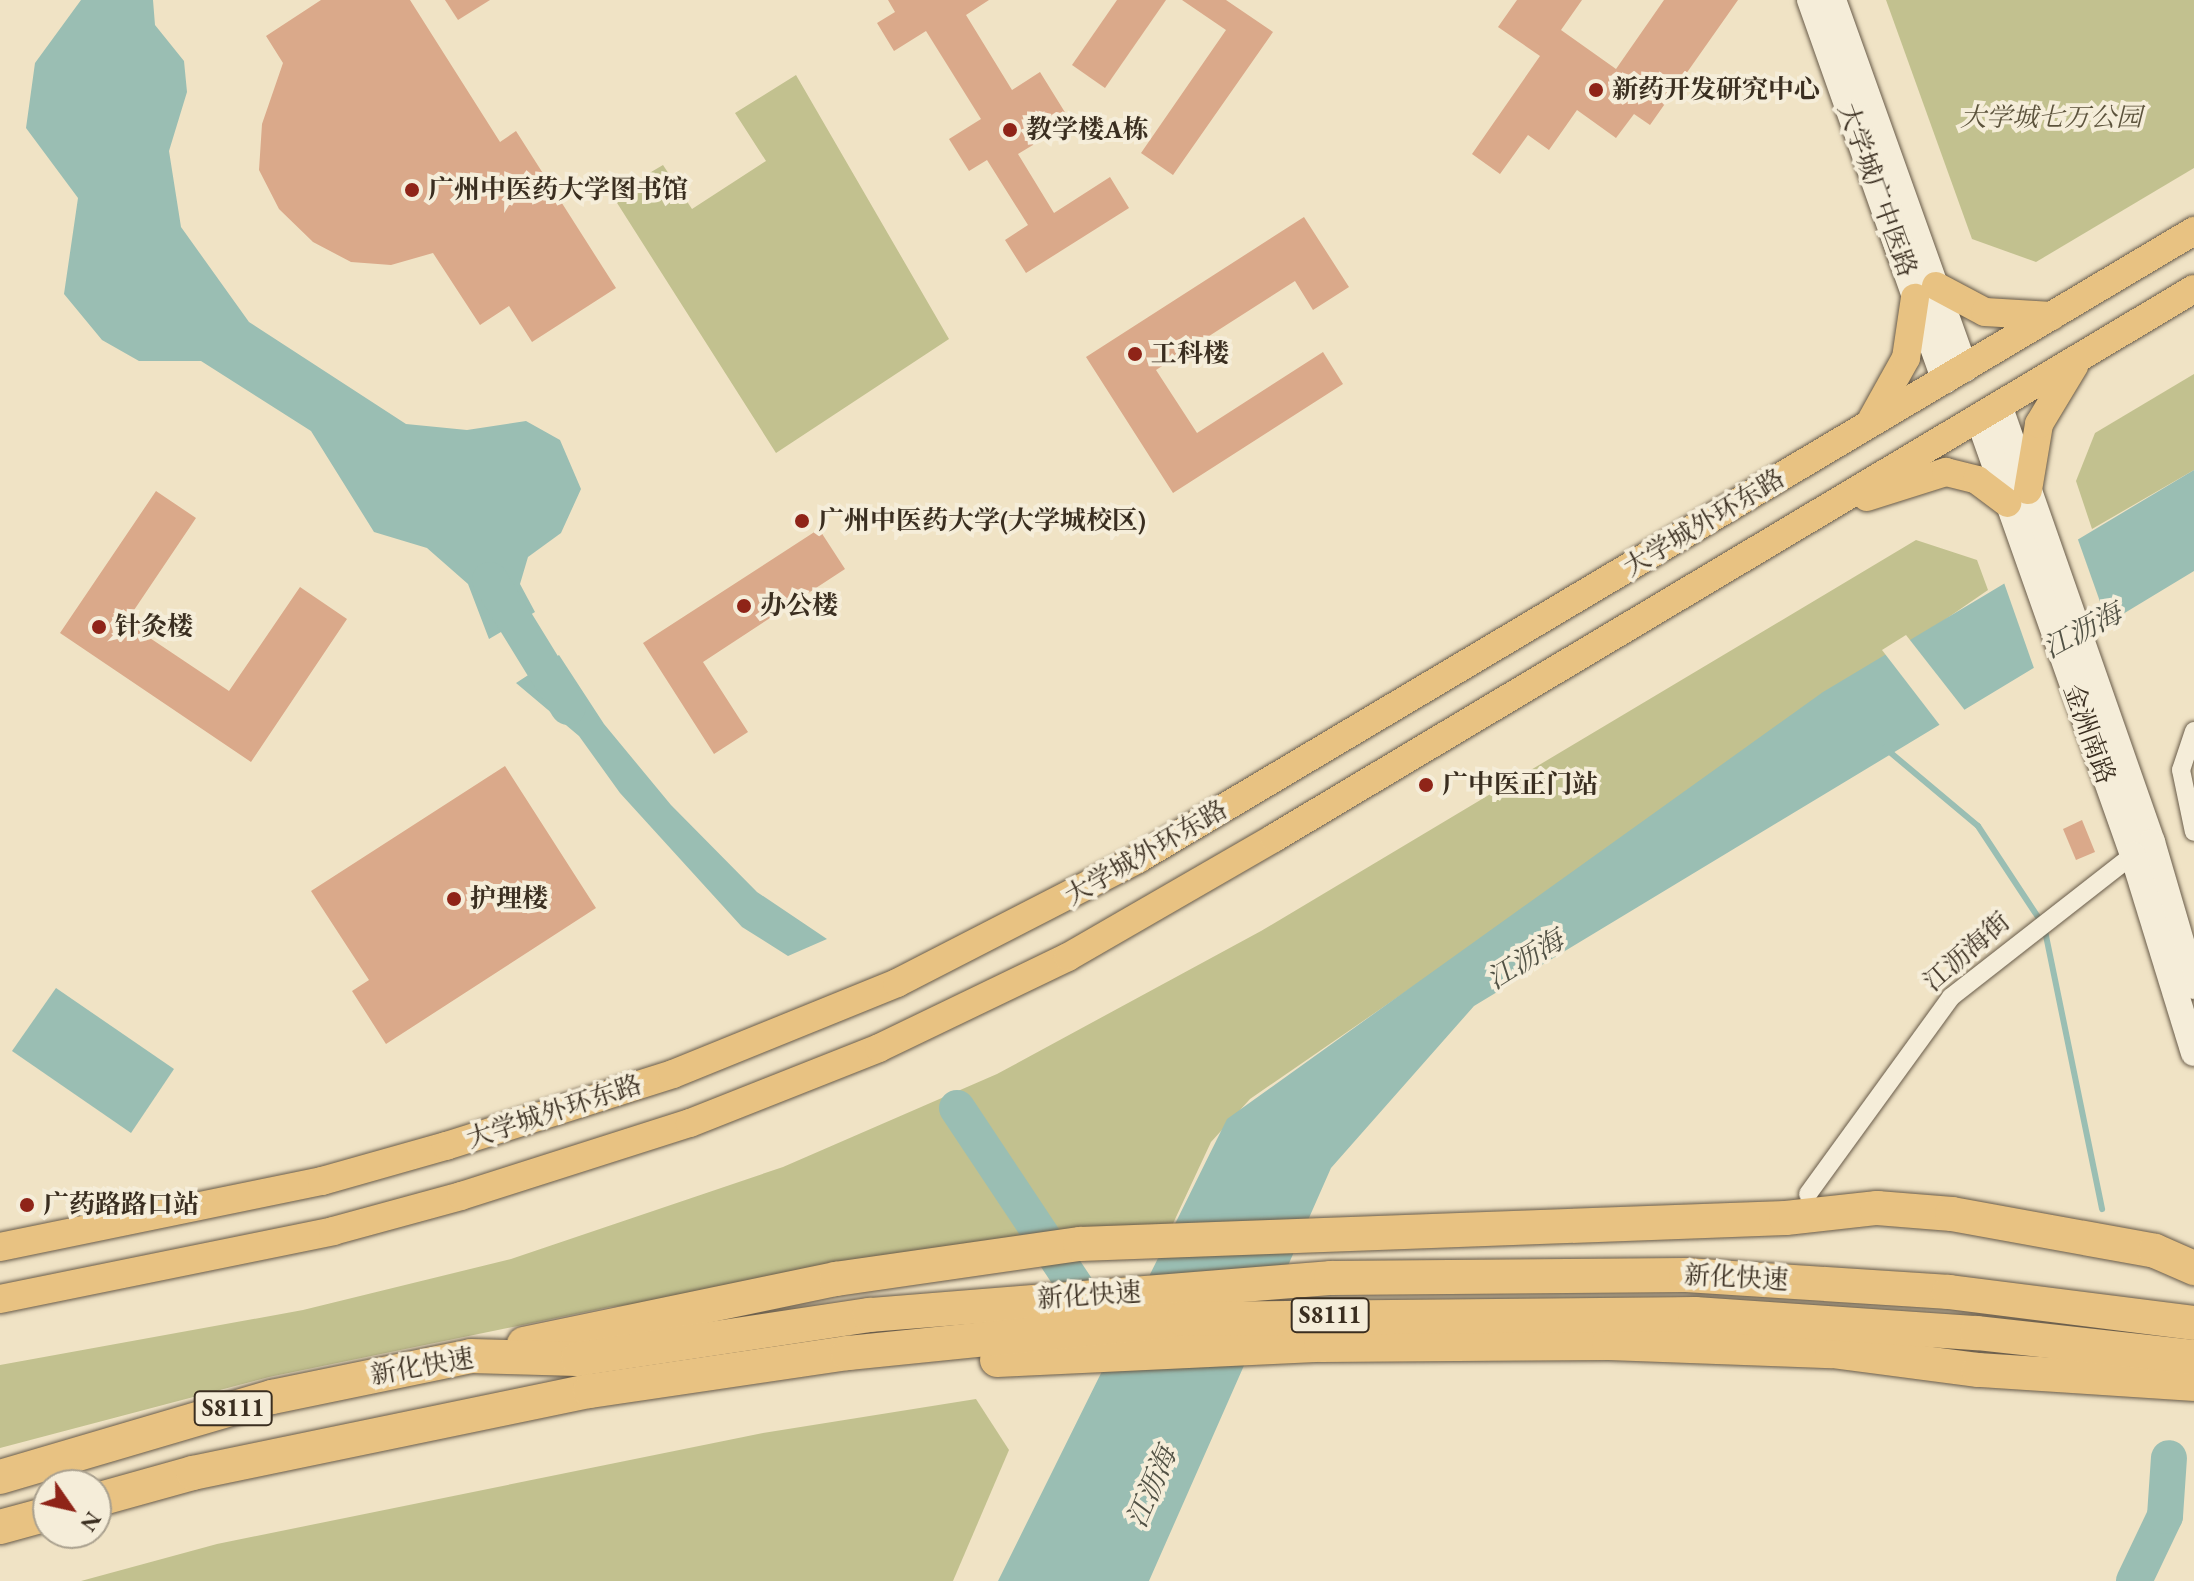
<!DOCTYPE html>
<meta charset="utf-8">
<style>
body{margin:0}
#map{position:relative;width:2194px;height:1581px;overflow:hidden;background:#f0e3c5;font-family:"EB Garamond","Noto Serif SC",serif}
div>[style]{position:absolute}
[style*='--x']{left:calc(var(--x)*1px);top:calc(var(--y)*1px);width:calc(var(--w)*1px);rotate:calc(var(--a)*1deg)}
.green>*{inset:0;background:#c2c18f}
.water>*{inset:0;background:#9abeb3}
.pier>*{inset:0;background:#f0e3c5}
.stream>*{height:6px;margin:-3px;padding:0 3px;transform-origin:3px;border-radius:3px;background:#9abeb3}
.river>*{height:36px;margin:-18px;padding:0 18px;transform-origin:18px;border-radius:18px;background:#9abeb3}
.building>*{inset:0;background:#daa98a}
.roads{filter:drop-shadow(0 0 2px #685b49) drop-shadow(0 0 2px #685b49)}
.minor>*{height:18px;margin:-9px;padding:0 9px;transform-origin:9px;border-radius:9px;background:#f5edd9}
.secondary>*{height:26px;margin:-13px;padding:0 13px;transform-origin:13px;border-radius:13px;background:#f5edd9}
.primary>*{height:28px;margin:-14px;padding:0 14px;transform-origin:14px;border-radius:14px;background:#e8c282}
.motorway>*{height:34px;margin:-17px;padding:0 17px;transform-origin:17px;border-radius:17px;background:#e8c282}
.dots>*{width:22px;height:22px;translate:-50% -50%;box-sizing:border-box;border:4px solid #f5edd9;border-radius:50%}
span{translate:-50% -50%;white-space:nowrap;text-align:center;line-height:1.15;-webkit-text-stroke:8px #f5edd9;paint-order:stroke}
.shield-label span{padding:2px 6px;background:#f5edd9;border:2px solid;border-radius:6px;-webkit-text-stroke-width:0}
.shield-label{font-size:24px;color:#3a2e20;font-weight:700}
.poi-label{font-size:26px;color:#3a2e20;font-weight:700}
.left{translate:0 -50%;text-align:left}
.park-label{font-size:26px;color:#5c533c;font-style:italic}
.street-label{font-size:26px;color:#3a2e20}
.water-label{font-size:28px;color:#525245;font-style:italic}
.north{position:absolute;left:32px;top:1469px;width:80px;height:80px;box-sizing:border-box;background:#f5edd9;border:2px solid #aaa18f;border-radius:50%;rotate:124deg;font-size:22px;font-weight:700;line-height:32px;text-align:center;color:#3a2e20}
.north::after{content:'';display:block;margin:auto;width:28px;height:36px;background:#8f2418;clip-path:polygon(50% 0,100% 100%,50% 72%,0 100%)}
</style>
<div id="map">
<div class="green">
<i style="clip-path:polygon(1886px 0,2194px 0,2194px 168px,2036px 262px,1972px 239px)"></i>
<i style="clip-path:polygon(796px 75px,949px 339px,776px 453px,612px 195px,663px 165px,692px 209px,766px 161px,735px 113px)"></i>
<i style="clip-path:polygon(2194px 374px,2194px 470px,2092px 529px,2076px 481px,2095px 433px)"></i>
<i style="clip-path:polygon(1916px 540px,1977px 560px,1988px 590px,1250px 1099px,1211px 1142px,1163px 1245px,610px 1307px,269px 1377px,0 1448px,0 1365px,303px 1310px,511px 1259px,783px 1167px,997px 1074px,1261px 931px)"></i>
<i style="clip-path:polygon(976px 1399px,1009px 1450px,953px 1581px,81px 1581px,217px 1544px,763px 1433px)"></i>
</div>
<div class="water">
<i style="clip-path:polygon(81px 0,153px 0,155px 25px,184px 61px,187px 92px,169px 151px,181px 227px,249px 322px,406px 424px,467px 430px,526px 421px,560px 440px,581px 489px,561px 533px,528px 557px,520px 584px,535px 612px,489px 639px,468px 584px,427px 548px,374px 532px,311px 431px,201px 361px,139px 361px,102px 340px,64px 294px,78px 198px,26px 128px,35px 63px)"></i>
<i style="clip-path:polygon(2194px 470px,2194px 571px,1474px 1006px,1331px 1168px,1149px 1581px,998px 1581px,1227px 1119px,1823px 692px)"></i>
<i style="clip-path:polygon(559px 655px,604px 724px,671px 805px,757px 892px,827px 939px,788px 956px,742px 927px,620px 793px,579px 736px,516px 683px)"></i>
<i style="clip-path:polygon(56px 988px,174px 1069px,131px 1133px,12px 1051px)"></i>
</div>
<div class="pier">
<i style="clip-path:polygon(2076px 534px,2109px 627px,2035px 671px,2002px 577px)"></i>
<i style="clip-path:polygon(1906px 635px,1967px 713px,1942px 728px,1882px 650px)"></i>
</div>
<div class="stream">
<i style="--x:1885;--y:748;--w:121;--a:40"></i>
<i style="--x:1978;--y:826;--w:120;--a:56.6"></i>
<i style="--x:2044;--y:926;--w:289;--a:78.4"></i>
</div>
<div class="river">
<i style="--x:490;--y:580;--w:149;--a:58.4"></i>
<i style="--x:957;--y:1108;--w:258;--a:56.4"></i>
<i style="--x:2134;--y:1581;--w:72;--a:-64.5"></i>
<i style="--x:2165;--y:1516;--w:58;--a:-86.1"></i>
</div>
<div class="building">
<i style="clip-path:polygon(321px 0,410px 0,500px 142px,516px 131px,616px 288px,532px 342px,509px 306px,480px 325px,433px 253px,391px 265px,351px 262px,313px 242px,279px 209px,259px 170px,262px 124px,283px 63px,266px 36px)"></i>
<i style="clip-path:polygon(445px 0,490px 0,458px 20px)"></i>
<i style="clip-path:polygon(888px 0,989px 0,966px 15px,1012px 90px,1040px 72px,1071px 122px,1018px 154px,1054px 213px,1110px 177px,1129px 208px,1026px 273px,1005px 240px,1028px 225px,987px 160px,969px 171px,949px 139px,981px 119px,926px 31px,894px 51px,877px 23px,895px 12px)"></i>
<i style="clip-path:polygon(1117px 0,1166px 0,1105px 88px,1072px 65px)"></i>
<i style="clip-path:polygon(1182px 0,1226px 0,1273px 32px,1173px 175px,1141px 153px,1226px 30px)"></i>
<i style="clip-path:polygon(1517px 0,1582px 0,1561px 30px,1616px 69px,1664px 0,1738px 0,1650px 125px,1634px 114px,1616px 138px,1577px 110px,1549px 150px,1528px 135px,1500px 174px,1472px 154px,1540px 56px,1498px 27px)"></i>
<i style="clip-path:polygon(1304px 217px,1349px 287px,1313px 310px,1295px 281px,1156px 370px,1197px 433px,1323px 352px,1343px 384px,1173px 493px,1086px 357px)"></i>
<i style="clip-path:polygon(156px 491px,196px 518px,126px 622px,229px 691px,300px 587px,347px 619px,251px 762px,60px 633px)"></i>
<i style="clip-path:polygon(819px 529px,845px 569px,703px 662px,748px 732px,714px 754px,643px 643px)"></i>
<i style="clip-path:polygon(505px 766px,596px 908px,386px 1044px,352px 991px,369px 980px,311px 891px)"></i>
<i style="clip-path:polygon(2082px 820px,2095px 852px,2076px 860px,2063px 829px)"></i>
</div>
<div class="roads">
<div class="minor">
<i style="--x:2194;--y:731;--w:41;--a:108.4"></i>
<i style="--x:2181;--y:770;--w:63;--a:78.2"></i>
<i style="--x:1808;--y:1194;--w:243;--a:-54"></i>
<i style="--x:1951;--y:997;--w:231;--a:-38"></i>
</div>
<div class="secondary">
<i style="--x:1810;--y:0;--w:404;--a:70.5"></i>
<i style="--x:1833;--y:0;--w:392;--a:70.3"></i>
<i style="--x:1999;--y:405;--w:463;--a:70.7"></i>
<i style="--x:2152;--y:842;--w:150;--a:73.7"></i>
<i style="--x:1978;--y:417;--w:465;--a:70.5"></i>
<i style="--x:2133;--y:855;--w:207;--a:72.9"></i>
</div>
<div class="primary">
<i style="--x:1936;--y:286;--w:55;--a:28"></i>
<i style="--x:1985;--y:312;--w:67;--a:3.4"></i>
<i style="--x:1872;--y:419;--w:70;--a:-60.9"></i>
<i style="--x:1906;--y:358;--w:61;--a:-81.5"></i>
<i style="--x:2028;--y:490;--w:67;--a:-80.5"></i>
<i style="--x:2039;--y:424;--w:68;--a:-58.9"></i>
<i style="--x:1867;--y:497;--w:83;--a:-17.6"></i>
<i style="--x:1946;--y:472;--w:32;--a:14"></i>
<i style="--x:1977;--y:480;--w:38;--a:37"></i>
<i style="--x:0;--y:1247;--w:329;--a:-11.6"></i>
<i style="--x:322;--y:1181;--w:129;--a:-15.8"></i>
<i style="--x:446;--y:1146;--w:238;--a:-17.6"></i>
<i style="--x:673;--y:1074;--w:242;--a:-22.1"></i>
<i style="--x:897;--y:983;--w:271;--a:-27.2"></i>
<i style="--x:1138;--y:859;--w:1229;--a:-30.74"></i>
<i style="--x:0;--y:1299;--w:340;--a:-11.5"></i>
<i style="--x:333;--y:1231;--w:133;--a:-15.3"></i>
<i style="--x:461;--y:1196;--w:240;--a:-17.7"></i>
<i style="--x:690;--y:1123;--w:203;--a:-21.6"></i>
<i style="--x:879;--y:1048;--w:210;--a:-25.7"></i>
<i style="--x:1068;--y:957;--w:238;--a:-30"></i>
<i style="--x:1274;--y:838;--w:1071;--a:-30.83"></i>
</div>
<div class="motorway">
<i style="--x:524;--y:1344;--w:319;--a:-11.8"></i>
<i style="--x:836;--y:1279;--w:246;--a:-8.2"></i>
<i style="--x:1080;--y:1244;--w:706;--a:-2.11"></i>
<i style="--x:1786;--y:1218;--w:92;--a:-6.3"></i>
<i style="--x:1877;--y:1208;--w:75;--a:4.6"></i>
<i style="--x:1952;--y:1214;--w:206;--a:10.3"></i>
<i style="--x:2155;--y:1251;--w:43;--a:23.6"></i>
<i style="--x:997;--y:1360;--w:324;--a:-2.7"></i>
<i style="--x:1321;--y:1345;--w:288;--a:-0.4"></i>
<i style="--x:1609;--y:1343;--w:223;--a:2.1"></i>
<i style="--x:1832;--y:1351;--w:148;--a:7.4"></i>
<i style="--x:1979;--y:1370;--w:215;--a:3.7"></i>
<i style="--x:0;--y:1477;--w:284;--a:-16.4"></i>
<i style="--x:272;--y:1397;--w:203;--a:-11.6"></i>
<i style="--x:471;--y:1356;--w:107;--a:1.6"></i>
<i style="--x:578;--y:1359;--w:295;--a:-8.6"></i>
<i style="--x:870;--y:1315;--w:462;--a:-4.6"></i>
<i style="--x:1331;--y:1278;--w:355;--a:-0.5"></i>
<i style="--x:1686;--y:1275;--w:264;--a:3.7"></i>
<i style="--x:1949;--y:1292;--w:247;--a:7.2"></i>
<i style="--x:96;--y:1500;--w:101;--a:-15.6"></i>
<i style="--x:193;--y:1473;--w:405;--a:-11.7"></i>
<i style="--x:590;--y:1391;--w:261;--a:-8.4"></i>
<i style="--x:848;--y:1353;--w:337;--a:-5.8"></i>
<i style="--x:1183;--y:1319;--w:512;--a:-0.56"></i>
<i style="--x:1695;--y:1314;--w:283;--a:3.9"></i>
<i style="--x:1977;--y:1333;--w:218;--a:6.3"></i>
<i style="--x:0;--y:1527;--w:50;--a:-15.2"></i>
</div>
</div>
<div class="dots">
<i style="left:1596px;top:90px;background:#8f2418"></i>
<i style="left:1010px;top:130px;background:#8f2418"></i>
<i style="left:412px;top:190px;background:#8f2418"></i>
<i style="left:1135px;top:354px;background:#8f2418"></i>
<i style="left:802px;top:521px;background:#8f2418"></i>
<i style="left:744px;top:606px;background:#8f2418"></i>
<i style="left:99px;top:627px;background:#8f2418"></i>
<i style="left:1426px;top:785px;background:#8f2418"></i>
<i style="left:454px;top:899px;background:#8f2418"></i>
<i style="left:27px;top:1205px;background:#8f2418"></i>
</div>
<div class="shield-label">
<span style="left:1330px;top:1315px">S8111</span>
<span style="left:233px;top:1408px">S8111</span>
</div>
<div class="poi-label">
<span class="left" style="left:1612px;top:90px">新药开发研究中心</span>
<span class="left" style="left:1026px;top:130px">教学楼A栋</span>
<span class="left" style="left:428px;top:190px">广州中医药大学图书馆</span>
<span class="left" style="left:1151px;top:354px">工科楼</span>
<span class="left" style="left:818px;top:521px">广州中医药大学(大学城校区)</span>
<span class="left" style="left:760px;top:606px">办公楼</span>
<span class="left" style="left:115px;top:627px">针灸楼</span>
<span class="left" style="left:1442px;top:785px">广中医正门站</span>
<span class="left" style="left:470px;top:899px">护理楼</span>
<span class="left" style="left:43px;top:1205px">广药路路口站</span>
</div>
<div class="park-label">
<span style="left:2051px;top:118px">大学城七万公园</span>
</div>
<div class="street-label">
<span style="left:1877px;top:190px;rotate:70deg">大学城广中医路</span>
<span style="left:1704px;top:523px;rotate:-31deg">大学城外环东路</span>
<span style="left:2089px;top:734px;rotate:70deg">金洲南路</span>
<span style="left:1146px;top:853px;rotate:-30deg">大学城外环东路</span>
<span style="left:1967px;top:952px;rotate:-41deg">江沥海街</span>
<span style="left:554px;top:1112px;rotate:-18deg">大学城外环东路</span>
<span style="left:1736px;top:1278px;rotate:3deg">新化快速</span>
<span style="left:1089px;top:1296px;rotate:-4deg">新化快速</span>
<span style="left:422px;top:1367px;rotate:-10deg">新化快速</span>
</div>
<div class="water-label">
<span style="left:2082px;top:630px;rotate:-28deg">江沥海</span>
<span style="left:1525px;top:959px;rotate:-32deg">江沥海</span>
<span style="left:1151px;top:1487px;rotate:-67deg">江沥海</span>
</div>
<div class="north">N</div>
</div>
